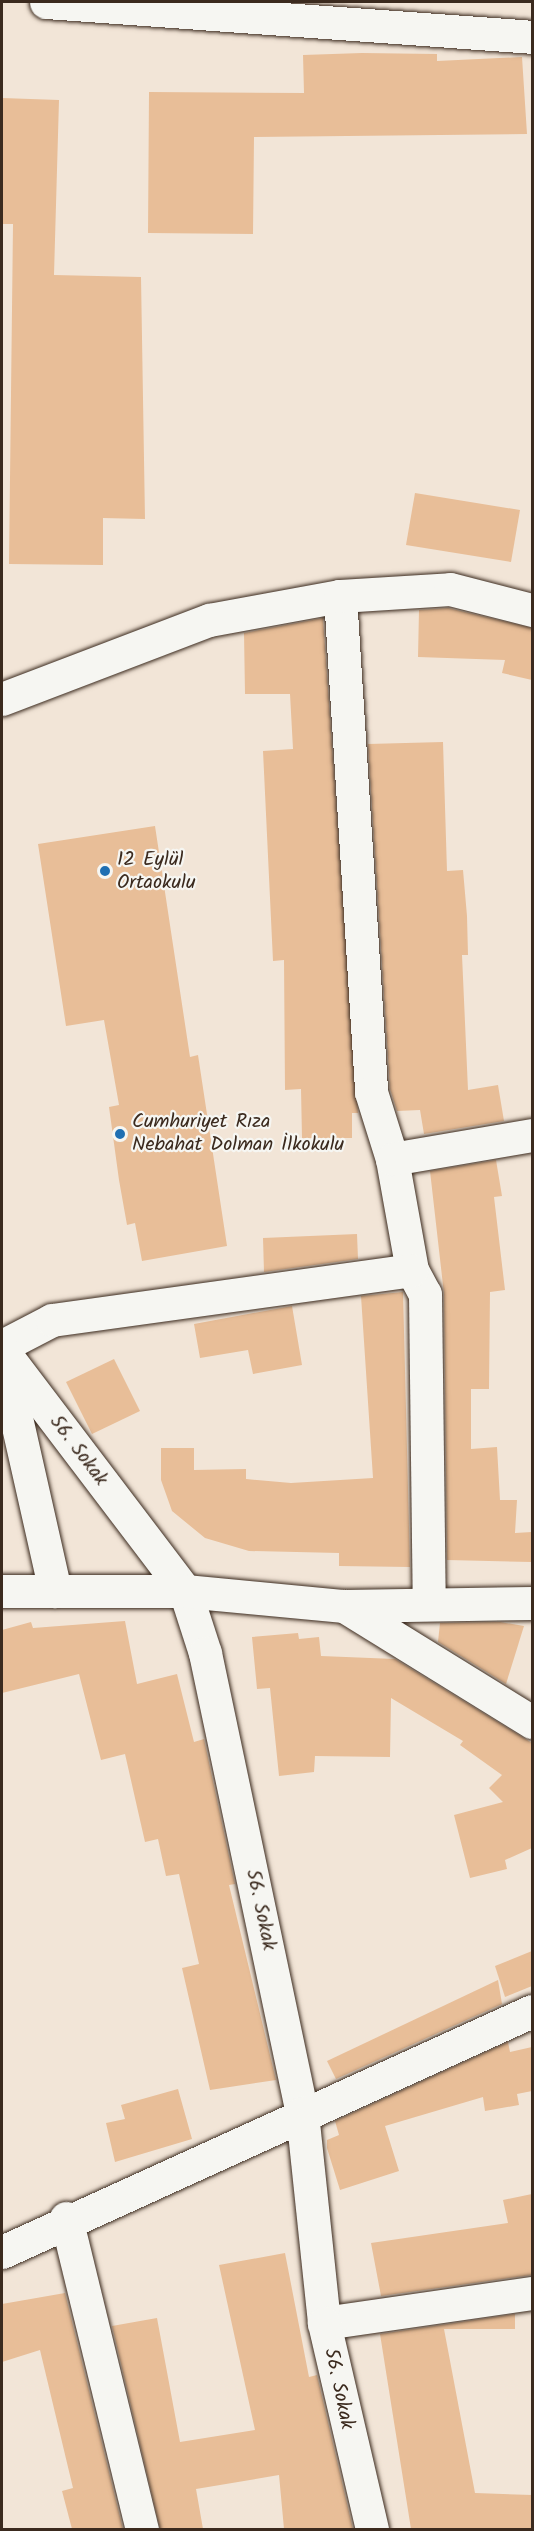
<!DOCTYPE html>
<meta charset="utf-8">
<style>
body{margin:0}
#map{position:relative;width:534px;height:2531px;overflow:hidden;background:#f2e5d7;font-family:Kalam,sans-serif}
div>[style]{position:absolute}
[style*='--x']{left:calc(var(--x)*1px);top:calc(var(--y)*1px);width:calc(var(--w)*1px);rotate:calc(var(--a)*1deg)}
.building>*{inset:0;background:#e8be98}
.roads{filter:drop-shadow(0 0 2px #3b2a1e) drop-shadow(0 0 2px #3b2a1e)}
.street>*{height:33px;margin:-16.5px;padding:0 16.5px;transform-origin:16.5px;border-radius:16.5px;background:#f6f6f2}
.secondary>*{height:33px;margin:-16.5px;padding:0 16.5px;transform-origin:16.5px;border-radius:16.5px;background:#f6f6f2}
.dots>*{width:16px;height:16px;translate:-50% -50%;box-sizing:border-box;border:3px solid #f6f6f2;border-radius:50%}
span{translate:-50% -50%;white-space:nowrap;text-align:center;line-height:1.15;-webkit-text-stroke:4.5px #f6f6f2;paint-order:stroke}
.poi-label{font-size:20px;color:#3b2a1e}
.left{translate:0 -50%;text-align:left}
.street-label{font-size:20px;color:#3b2a1e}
.frame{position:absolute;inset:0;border:3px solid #3b2a1e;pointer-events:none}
</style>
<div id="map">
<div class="building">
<i style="clip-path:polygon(362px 53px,437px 54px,437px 61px,522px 57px,527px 134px,254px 137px,253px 234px,148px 233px,149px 92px,304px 93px,303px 55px)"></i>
<i style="clip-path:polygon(2px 98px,59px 100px,54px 275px,141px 277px,145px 519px,103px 518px,103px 565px,9px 564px,13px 224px,2px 224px)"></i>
<i style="clip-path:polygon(415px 493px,520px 510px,511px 562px,406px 545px)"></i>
<i style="clip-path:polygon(448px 608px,532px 628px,532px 680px,502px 673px,505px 660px,418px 657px,419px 610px)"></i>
<i style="clip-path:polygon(323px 618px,358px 1113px,352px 1113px,352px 1138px,302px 1138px,301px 1089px,285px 1090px,284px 960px,273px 961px,263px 751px,293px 749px,290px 694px,245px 694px,244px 633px)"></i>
<i style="clip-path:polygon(443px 742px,447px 871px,463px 870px,467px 916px,468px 955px,462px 955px,468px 1090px,498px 1085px,504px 1121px,424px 1134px,420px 1110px,397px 1111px,390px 1089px,368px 744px)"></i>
<i style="clip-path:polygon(155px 826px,190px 1057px,198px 1055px,227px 1246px,142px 1261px,135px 1223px,127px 1225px,119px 1180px,109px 1107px,119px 1105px,104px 1020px,66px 1026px,38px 844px)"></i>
<i style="clip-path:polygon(496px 1160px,502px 1196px,494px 1197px,505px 1290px,490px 1292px,489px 1389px,471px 1389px,471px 1449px,497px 1447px,500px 1500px,517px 1500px,515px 1533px,532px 1532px,532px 1562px,447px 1560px,444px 1294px,430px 1171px)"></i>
<i style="clip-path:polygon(357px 1234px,358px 1259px,264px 1272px,263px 1238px)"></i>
<i style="clip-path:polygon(403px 1292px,410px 1567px,339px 1566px,339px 1553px,249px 1551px,205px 1538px,172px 1511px,161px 1480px,161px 1448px,194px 1448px,194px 1470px,246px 1469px,246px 1479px,291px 1483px,373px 1478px,361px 1296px)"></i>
<i style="clip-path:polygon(292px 1306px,302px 1365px,253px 1374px,248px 1350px,200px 1358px,194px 1324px)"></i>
<i style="clip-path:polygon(114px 1359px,140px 1411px,92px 1434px,66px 1382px)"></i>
<i style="clip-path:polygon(125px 1621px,137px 1684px,177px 1674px,194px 1742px,204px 1739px,235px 1884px,229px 1885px,276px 2080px,210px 2090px,182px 1968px,199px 1964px,179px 1874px,166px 1876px,158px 1839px,145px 1842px,125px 1754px,101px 1760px,79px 1674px,2px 1693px,2px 1630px,31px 1622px,33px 1628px)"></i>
<i style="clip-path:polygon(500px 1622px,524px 1626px,506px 1684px,438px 1642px,440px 1623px)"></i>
<i style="clip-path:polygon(298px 1633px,299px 1639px,319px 1637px,321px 1656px,395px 1659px,532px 1743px,532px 1848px,505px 1860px,507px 1869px,470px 1878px,454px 1815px,503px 1802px,489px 1788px,502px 1775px,460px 1745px,463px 1741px,391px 1698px,390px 1757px,315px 1756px,314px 1772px,279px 1776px,270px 1688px,257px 1689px,252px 1637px)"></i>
<i style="clip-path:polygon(532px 1951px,532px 1986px,505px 1997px,495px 1966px)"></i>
<i style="clip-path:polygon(498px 1980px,502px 2004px,336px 2079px,327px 2061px)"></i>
<i style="clip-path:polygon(508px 2042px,510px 2052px,532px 2047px,532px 2091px,517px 2094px,519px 2105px,485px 2111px,483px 2097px,385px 2126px,399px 2171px,340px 2190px,327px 2148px,327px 2140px,339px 2135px,335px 2121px)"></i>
<i style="clip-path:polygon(178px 2089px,192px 2139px,115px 2162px,106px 2123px,125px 2119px,121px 2105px)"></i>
<i style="clip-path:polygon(532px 2194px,532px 2275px,381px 2296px,371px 2243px,508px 2223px,503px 2200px)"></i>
<i style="clip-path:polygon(285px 2253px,309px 2377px,317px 2375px,353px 2529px,284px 2529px,279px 2475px,196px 2489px,203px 2529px,160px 2529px,112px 2326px,157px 2318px,180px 2442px,255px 2430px,219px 2265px)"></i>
<i style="clip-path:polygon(65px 2293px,123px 2529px,72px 2529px,62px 2491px,73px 2488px,40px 2350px,2px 2362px,2px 2304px)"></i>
<i style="clip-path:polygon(515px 2314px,515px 2329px,444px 2329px,475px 2493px,532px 2495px,532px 2529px,411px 2529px,380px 2334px)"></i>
</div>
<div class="roads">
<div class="street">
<i style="--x:340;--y:596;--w:497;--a:86.4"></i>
<i style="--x:371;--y:1092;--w:70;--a:72.6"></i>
<i style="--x:392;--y:1159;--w:113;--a:79.8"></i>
<i style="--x:412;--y:1270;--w:27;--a:62"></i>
<i style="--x:425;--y:1294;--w:310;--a:89.3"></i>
<i style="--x:2;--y:699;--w:222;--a:-20.9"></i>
<i style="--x:209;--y:620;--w:133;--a:-10.4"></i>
<i style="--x:340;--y:596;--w:110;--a:-3.6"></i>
<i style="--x:450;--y:589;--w:85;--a:14.4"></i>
<i style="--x:392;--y:1159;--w:142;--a:-9.7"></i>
<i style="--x:2;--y:1346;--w:56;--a:-27.5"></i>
<i style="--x:52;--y:1320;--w:363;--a:-7.9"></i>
<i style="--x:344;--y:1606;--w:221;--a:31.7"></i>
<i style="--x:66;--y:2218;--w:321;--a:76.3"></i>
<i style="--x:324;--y:2323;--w:210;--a:-8.2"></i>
</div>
<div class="secondary">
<i style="--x:46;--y:2;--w:487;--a:4.1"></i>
<i style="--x:2;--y:1350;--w:303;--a:52.8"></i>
<i style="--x:185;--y:1591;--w:65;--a:72.1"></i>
<i style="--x:205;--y:1653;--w:470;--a:78.1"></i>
<i style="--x:302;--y:2113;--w:211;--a:84"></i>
<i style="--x:324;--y:2323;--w:212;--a:76.9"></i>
<i style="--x:3;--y:1360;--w:237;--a:77.3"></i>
<i style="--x:2;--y:1591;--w:183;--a:0"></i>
<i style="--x:185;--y:1591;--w:160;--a:5.4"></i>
<i style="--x:344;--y:1606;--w:188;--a:-0.9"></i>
<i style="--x:2;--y:2252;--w:582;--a:-24.45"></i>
</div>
</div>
<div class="dots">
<i style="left:105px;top:871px;background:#1f6fb2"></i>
<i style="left:120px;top:1134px;background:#1f6fb2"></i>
</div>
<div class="poi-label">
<span class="left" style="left:117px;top:872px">12 Eylül<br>Ortaokulu</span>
<span class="left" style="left:132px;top:1134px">Cumhuriyet Rıza<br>Nebahat Dolman İlkokulu</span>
</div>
<div class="street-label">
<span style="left:78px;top:1451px;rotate:53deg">56. Sokak</span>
<span style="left:260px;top:1910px;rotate:78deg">56. Sokak</span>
<span style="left:338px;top:2389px;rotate:78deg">56. Sokak</span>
</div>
<div class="frame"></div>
</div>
